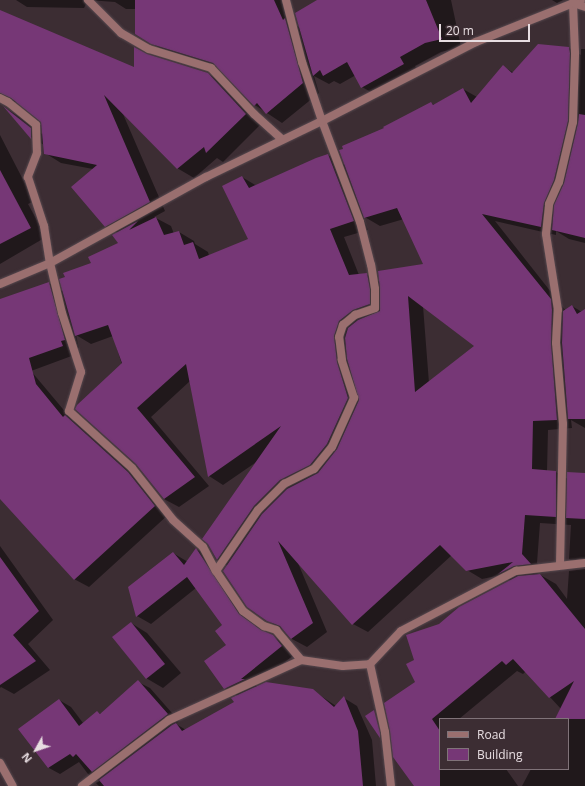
<!DOCTYPE html>
<style>
body{margin:0}
#map{position:relative;width:585px;height:786px;overflow:hidden;background:#3c2d33;font-family:"Open Sans",sans-serif}
div>[style]{position:absolute}
[style*='--x']{left:calc(var(--x)*1px);top:calc(var(--y)*1px);width:calc(var(--w)*1px);rotate:calc(var(--a)*1deg)}
.shadow>*{inset:0;background:#0007}
.building>*{inset:0;background:#763776}
.roads{filter:drop-shadow(0 0 1px #57494f) drop-shadow(0 0 1px #57494f)}
.minor>*{height:8px;margin:-4px;padding:0 4px;transform-origin:4px;border-radius:4px;background:#9a6f6f}
span{translate:-50% -50%;white-space:nowrap;text-align:center;line-height:1.15;-webkit-text-stroke:3px #3c2d33;paint-order:stroke}
.legend{position:absolute;left:439px;top:718px;width:130px;height:52px;box-sizing:border-box;background:#3c2d33;border:1px solid #807379;margin:0;padding:5px 7px;list-style:none;font-size:12px;color:#e7dde1}
.legend li{display:flex;align-items:center;gap:8px;height:20px}
.legend b{width:20px;border:1px solid #807379}
.north{position:absolute;left:16px;top:730px;width:40px;height:40px;-webkit-text-stroke:3px #3c2d33;paint-order:stroke;rotate:230deg;font-size:11px;font-weight:700;line-height:16px;text-align:center;color:#e7dde1}
.north::after{content:'';display:block;margin:auto;width:14px;height:18px;background:#e7dde1;clip-path:polygon(50% 0,100% 100%,50% 72%,0 100%)}
.scale{position:absolute;left:439px;top:24px;width:91px;height:18px;box-sizing:border-box;border:2px solid #e7dde1;border-top:0;padding-left:5px;font-size:12px;line-height:14px;white-space:nowrap;color:#e7dde1;-webkit-text-stroke:3px #3c2d33;paint-order:stroke}
</style>
<div id="map">
<div class="shadow">
<i style="clip-path:polygon(16px 0,286px 0,297px 26px,300px 28px,319px 0,451px 0,461px 47px,441px 52px,415px 66px,419px 73px,378px 96px,362px 87px,356px 75px,340px 84px,334px 81px,329px 84px,314px 76px,319px 93px,282px 123px,255px 105px,220px 68px,168px 53px,136px 34px,136px 9px,126px 9px,115px 2px,88px 0,84px 8px,27px 7px)"></i>
<i style="clip-path:polygon(552px 0,563px 0,557px 3px)"></i>
<i style="clip-path:polygon(evenodd,0 22px,135px 68px,147px 55px,208px 74px,224px 83px,262px 123px,223px 162px,217px 158px,194px 178px,177px 168px,123px 114px,165px 211px,154px 217px,171px 226px,174px 234px,179px 232px,194px 241px,195px 244px,208px 252px,209px 256px,249px 240px,242px 177px,257px 186px,328px 155px,345px 165px,385px 129px,431px 103px,434px 105px,463px 89px,477px 97px,504px 67px,514px 73px,569px 48px,581px 55px,581px 49px,585px 49px,585px 243px,569px 239px,556px 231px,556px 235px,495px 221px,566px 311px,572px 306px,582px 312px,585px 310px,585px 428px,571px 420px,572px 428px,548px 430px,547px 471px,556px 472px,568px 479px,585px 474px,585px 568px,569px 559px,571px 525px,540px 523px,537px 563px,545px 572px,537px 573px,556px 584px,567px 599px,569px 571px,585px 569px,585px 786px,522px 786px,531px 769px,568px 769px,568px 719px,556px 719px,561px 709px,526px 671px,523px 674px,517px 671px,459px 719px,440px 719px,440px 769px,475px 769px,476px 770px,506px 769px,518px 786px,415px 786px,416px 660px,439px 625px,511px 581px,501px 575px,482px 579px,467px 570px,452px 555px,368px 632px,353px 624px,298px 563px,327px 632px,307px 647px,292px 639px,284px 630px,267px 620px,228px 566px,217px 560px,209px 544px,258px 461px,223px 485px,209px 476px,190px 381px,151px 417px,209px 486px,179px 507px,164px 499px,113px 336px,91px 344px,76px 335px,79px 348px,75px 350px,77px 354px,31px 371px,73px 421px,80px 425px,143px 481px,169px 514px,89px 587px,74px 579px,0 498px,0 307px,49px 283px,64px 292px,92px 264px,120px 243px,118px 233px,105px 226px,93px 169px,61px 163px,45px 153px,44px 145px,32px 138px,8px 110px,20px 117px,42px 134px,41px 120px,17px 101px,12px 104px,0 98px,0 22px,363px 216px,380px 226px,404px 219px,425px 265px,380px 282px,366px 274px,359px 275px,344px 237px,368px 230px,363px 216px,0 22px,423px 306px,476px 346px,429px 383px,423px 306px)"></i>
<i style="clip-path:polygon(0 135px,34px 201px,28px 204px,46px 237px,0 264px)"></i>
<i style="clip-path:polygon(0 546px,53px 620px,28px 644px,50px 670px,14px 694px,1px 687px,0 688px)"></i>
<i style="clip-path:polygon(196px 549px,210px 557px,252px 623px,266px 633px,286px 644px,295px 654px,255px 686px,312px 690px,336px 706px,344px 698px,357px 706px,372px 740px,376px 786px,99px 786px,96px 783px,100px 781px,88px 774px,79px 762px,60px 774px,49px 768px,59px 700px,71px 707px,83px 723px,97px 712px,101px 714px,138px 682px,150px 688px,179px 721px,176px 724px,186px 730px,236px 703px,238px 696px,225px 688px,228px 645px,224px 625px,196px 588px,151px 624px,137px 616px,130px 588px,173px 553px,188px 562px)"></i>
<i style="clip-path:polygon(131px 623px,147px 633px,181px 673px,163px 688px,146px 678px)"></i>
</div>
<div class="building">
<i style="clip-path:polygon(135px 0,274px 0,283px 20px,285px 18px,303px 83px,266px 114px,257px 103px,254px 106px,213px 63px,151px 44px,135px 34px)"></i>
<i style="clip-path:polygon(317px 0,426px 0,442px 39px,425px 43px,400px 57px,404px 64px,361px 88px,347px 62px,323px 76px,320px 70px,313px 76px,295px 13px)"></i>
<i style="clip-path:polygon(0 10px,134px 67px,134px 47px,147px 54px,208px 73px,246px 114px,206px 153px,204px 147px,177px 169px,104px 95px,150px 202px,105px 227px,71px 187px,97px 165px,44px 154px,41px 122px,11px 98px,0 93px)"></i>
<i style="clip-path:polygon(evenodd,538px 44px,569px 47px,570px 53px,568px 121px,554px 180px,544px 203px,541px 227px,482px 214px,551px 299px,552px 310px,551px 343px,557px 420px,533px 421px,532px 469px,556px 471px,556px 517px,525px 515px,522px 554px,531px 564px,514px 566px,498px 574px,513px 562px,466px 571px,440px 545px,352px 625px,278px 541px,313px 623px,291px 639px,280px 626px,267px 621px,247px 607px,223px 571px,262px 514px,287px 489px,318px 473px,337px 449px,359px 400px,347px 359px,345px 338px,348px 328px,358px 320px,380px 311px,380px 289px,378px 271px,423px 264px,397px 208px,364px 218px,339px 150px,343px 149px,342px 146px,384px 128px,383px 127px,431px 102px,433px 105px,463px 88px,471px 103px,503px 65px,512px 73px,538px 44px,408px 296px,474px 346px,415px 392px,408px 296px)"></i>
<i style="clip-path:polygon(3px 106px,31px 128px,31px 139px)"></i>
<i style="clip-path:polygon(579px 114px,585px 115px,585px 238px,552px 230px,554px 205px,564px 183px,578px 123px)"></i>
<i style="clip-path:polygon(328px 154px,354px 221px,330px 229px,349px 275px,367px 273px,370px 289px,370px 304px,353px 310px,339px 321px,334px 336px,337px 362px,348px 398px,327px 444px,310px 465px,280px 480px,254px 506px,217px 560px,208px 544px,202px 539px,281px 426px,208px 477px,186px 364px,137px 408px,195px 477px,164px 499px,136px 464px,75px 409px,77px 405px,122px 363px,108px 325px,75px 336px,59px 279px,65px 277px,63px 273px,91px 263px,88px 257px,118px 243px,112px 235px,138px 221px,129px 230px,156px 217px,164px 235px,179px 231px,184px 245px,193px 242px,199px 259px,248px 239px,222px 186px,242px 176px,249px 188px,316px 158px)"></i>
<i style="clip-path:polygon(0 170px,31px 228px,0 244px)"></i>
<i style="clip-path:polygon(49px 282px,65px 340px,61px 341px,63px 346px,29px 358px,36px 384px,63px 417px,65px 415px,128px 472px,155px 506px,74px 580px,0 499px,0 299px)"></i>
<i style="clip-path:polygon(572px 305px,577px 314px,585px 309px,585px 419px,568px 419px,562px 343px,563px 311px)"></i>
<i style="clip-path:polygon(567px 472px,585px 473px,585px 519px,566px 518px)"></i>
<i style="clip-path:polygon(196px 548px,239px 614px,261px 630px,273px 635px,282px 646px,241px 679px,245px 679px,224px 689px,204px 661px,226px 645px,215px 631px,222px 625px,187px 577px,136px 617px,128px 587px,173px 552px,184px 565px)"></i>
<i style="clip-path:polygon(0 557px,39px 611px,13px 635px,36px 661px,0 685px)"></i>
<i style="clip-path:polygon(540px 574px,585px 629px,585px 719px,555px 719px,574px 681px,549px 698px,513px 659px,506px 665px,502px 661px,432px 719px,440px 731px,440px 786px,414px 786px,393px 757px,390px 731px,384px 703px,415px 682px,406px 664px,414px 660px,406px 635px,439px 624px,459px 607px,518px 576px)"></i>
<i style="clip-path:polygon(131px 622px,165px 664px,146px 679px,112px 637px)"></i>
<i style="clip-path:polygon(138px 680px,168px 714px,92px 772px,76px 754px,73px 757px,70px 754px,48px 768px,18px 729px,59px 699px,79px 726px,97px 711px,100px 714px)"></i>
<i style="clip-path:polygon(266px 682px,313px 689px,334px 707px,344px 696px,358px 731px,363px 786px,104px 786px,99px 780px,172px 725px,176px 723px,182px 731px,234px 702px,231px 698px)"></i>
<i style="clip-path:polygon(374px 710px,380px 733px,380px 738px,365px 716px)"></i>
</div>
<div class="roads">
<div class="minor">
<i style="--x:88;--y:0;--w:47;--a:45"></i>
<i style="--x:121;--y:33;--w:32;--a:30"></i>
<i style="--x:149;--y:49;--w:65;--a:17"></i>
<i style="--x:211;--y:68;--w:63;--a:46.9"></i>
<i style="--x:254;--y:114;--w:38;--a:42"></i>
<i style="--x:0;--y:98;--w:9;--a:27"></i>
<i style="--x:8;--y:102;--w:36;--a:39"></i>
<i style="--x:36;--y:125;--w:28;--a:88"></i>
<i style="--x:37;--y:153;--w:26;--a:111"></i>
<i style="--x:28;--y:177;--w:52;--a:71.9"></i>
<i style="--x:44;--y:226;--w:37;--a:81"></i>
<i style="--x:50;--y:263;--w:51;--a:76.5"></i>
<i style="--x:62;--y:313;--w:62;--a:72.1"></i>
<i style="--x:81;--y:372;--w:41;--a:107.1"></i>
<i style="--x:69;--y:411;--w:85;--a:42.1"></i>
<i style="--x:132;--y:468;--w:66;--a:51.7"></i>
<i style="--x:173;--y:520;--w:40;--a:42"></i>
<i style="--x:203;--y:547;--w:27;--a:62"></i>
<i style="--x:216;--y:571;--w:48;--a:56"></i>
<i style="--x:243;--y:611;--w:26;--a:36"></i>
<i style="--x:264;--y:626;--w:13;--a:18"></i>
<i style="--x:276;--y:630;--w:39;--a:50"></i>
<i style="--x:0;--y:284;--w:54;--a:-22.8"></i>
<i style="--x:50;--y:263;--w:178;--a:-28.9"></i>
<i style="--x:206;--y:177;--w:129;--a:-25.8"></i>
<i style="--x:322;--y:121;--w:173;--a:-27.2"></i>
<i style="--x:476;--y:42;--w:113;--a:-21.8"></i>
<i style="--x:560;--y:565;--w:141;--a:-88.8"></i>
<i style="--x:563;--y:424;--w:81;--a:-94.9"></i>
<i style="--x:556;--y:343;--w:33;--a:-87"></i>
<i style="--x:558;--y:310;--w:77;--a:-99"></i>
<i style="--x:546;--y:234;--w:30;--a:-84"></i>
<i style="--x:549;--y:204;--w:24;--a:-66"></i>
<i style="--x:559;--y:182;--w:62;--a:-76.9"></i>
<i style="--x:573;--y:122;--w:69;--a:-88.3"></i>
<i style="--x:575;--y:53;--w:50;--a:-92.3"></i>
<i style="--x:573;--y:3;--w:13;--a:18"></i>
<i style="--x:216;--y:571;--w:74;--a:-55.5"></i>
<i style="--x:258;--y:510;--w:37;--a:-45"></i>
<i style="--x:284;--y:484;--w:34;--a:-27"></i>
<i style="--x:314;--y:469;--w:28;--a:-51"></i>
<i style="--x:332;--y:447;--w:54;--a:-65.8"></i>
<i style="--x:354;--y:398;--w:40;--a:-108"></i>
<i style="--x:342;--y:360;--w:23;--a:-97"></i>
<i style="--x:339;--y:337;--w:13;--a:-72"></i>
<i style="--x:343;--y:325;--w:16;--a:-40"></i>
<i style="--x:355;--y:315;--w:21;--a:-19"></i>
<i style="--x:375;--y:308;--w:19;--a:-90"></i>
<i style="--x:375;--y:289;--w:24;--a:-99"></i>
<i style="--x:371;--y:265;--w:44;--a:-104.3"></i>
<i style="--x:360;--y:222;--w:108;--a:-110.6"></i>
<i style="--x:322;--y:121;--w:62;--a:-108.7"></i>
<i style="--x:302;--y:62;--w:64;--a:-104.5"></i>
<i style="--x:370;--y:664;--w:70;--a:77.6"></i>
<i style="--x:385;--y:732;--w:54;--a:83.7"></i>
<i style="--x:0;--y:763;--w:26;--a:61"></i>
<i style="--x:82;--y:786;--w:109;--a:-37.2"></i>
<i style="--x:169;--y:720;--w:145;--a:-24.4"></i>
<i style="--x:301;--y:660;--w:42;--a:8.1"></i>
<i style="--x:343;--y:666;--w:27;--a:-4"></i>
<i style="--x:370;--y:664;--w:45;--a:-46.8"></i>
<i style="--x:401;--y:631;--w:130;--a:-27.6"></i>
<i style="--x:516;--y:571;--w:69;--a:-6.6"></i>
</div>
</div>
<ul class="legend">
<li><b style="height:5px;background:#9a6f6f"></b>Road</li>
<li><b style="height:11px;background:#763776"></b>Building</li>
</ul>
<div class="north">N</div>
<div class="scale">20 m</div>
</div>
